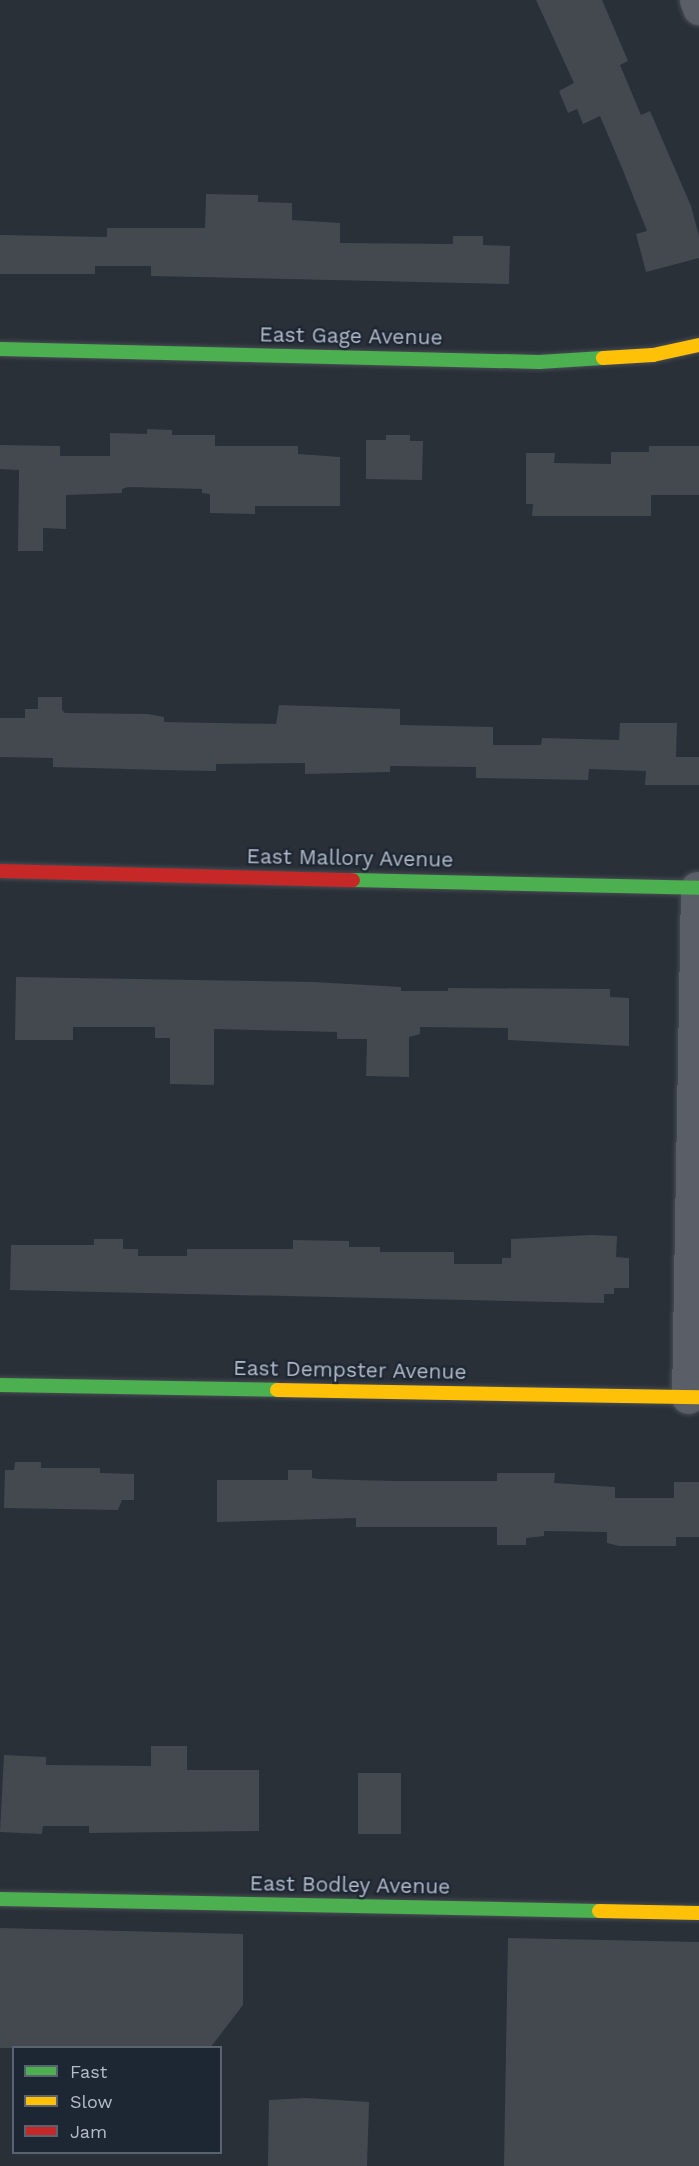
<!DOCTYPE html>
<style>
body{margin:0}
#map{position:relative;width:699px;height:2166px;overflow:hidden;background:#2a3038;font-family:"Work Sans",sans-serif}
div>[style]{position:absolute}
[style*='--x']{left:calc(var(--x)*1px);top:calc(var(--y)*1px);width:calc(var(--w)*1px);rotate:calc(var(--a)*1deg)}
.building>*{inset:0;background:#444950}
.roads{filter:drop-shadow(0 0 2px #484c53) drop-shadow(0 0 2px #484c53)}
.street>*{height:33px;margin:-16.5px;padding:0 16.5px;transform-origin:16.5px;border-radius:16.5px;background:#5a5e66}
.fast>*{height:14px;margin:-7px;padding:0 7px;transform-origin:7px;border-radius:7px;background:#4caf50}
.slow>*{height:14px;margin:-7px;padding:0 7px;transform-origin:7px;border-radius:7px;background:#ffc107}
.jam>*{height:14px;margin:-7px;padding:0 7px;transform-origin:7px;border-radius:7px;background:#c62828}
span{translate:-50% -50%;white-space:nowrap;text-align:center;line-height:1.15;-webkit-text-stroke:4.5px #1d2633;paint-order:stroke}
.street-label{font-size:21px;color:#b4bcc9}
.legend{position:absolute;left:12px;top:2046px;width:210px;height:108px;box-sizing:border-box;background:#1d2633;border:2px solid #59626f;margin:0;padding:8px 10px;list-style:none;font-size:18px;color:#b4bcc9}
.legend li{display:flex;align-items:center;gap:12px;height:30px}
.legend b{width:30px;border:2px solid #59626f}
</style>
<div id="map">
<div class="building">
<i style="clip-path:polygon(536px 0,602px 0,628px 61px,620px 65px,641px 115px,650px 111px,691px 206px,699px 236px,699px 258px,646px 272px,636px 234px,647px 231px,622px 168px,600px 116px,583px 124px,577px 109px,568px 113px,559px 91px,574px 83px)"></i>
<i style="clip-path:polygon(206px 194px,258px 195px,258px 202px,292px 203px,292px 220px,340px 223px,340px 243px,453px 244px,453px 236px,483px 236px,483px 245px,510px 246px,509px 284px,151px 276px,151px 266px,95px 266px,95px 274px,0 274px,0 235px,107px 237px,107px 228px,205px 228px)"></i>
<i style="clip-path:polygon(147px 429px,172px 430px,172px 435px,215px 435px,215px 446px,298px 446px,298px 454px,340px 457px,340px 506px,255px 506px,255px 514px,210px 513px,210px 494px,202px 493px,202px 489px,128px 487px,122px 489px,122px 493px,66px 495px,66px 529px,43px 528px,43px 551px,18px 551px,19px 470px,0 469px,0 445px,60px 446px,60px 456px,110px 456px,110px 433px,147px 434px)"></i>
<i style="clip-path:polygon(386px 435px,410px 435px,410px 441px,423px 441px,422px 480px,366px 479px,366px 440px,386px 440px)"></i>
<i style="clip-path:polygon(649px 446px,699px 446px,699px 495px,651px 495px,651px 516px,532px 516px,533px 504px,526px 504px,526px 453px,555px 453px,554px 463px,611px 464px,611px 452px,649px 452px)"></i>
<i style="clip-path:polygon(38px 697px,62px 697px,62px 710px,65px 713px,148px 714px,164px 717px,164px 722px,276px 724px,279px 705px,400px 709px,400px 725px,493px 727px,493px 745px,541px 745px,542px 738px,619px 740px,620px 723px,677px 723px,676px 757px,699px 757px,699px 785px,645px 785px,646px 771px,589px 769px,588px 780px,476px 778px,476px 767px,390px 766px,390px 772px,305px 774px,305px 763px,216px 764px,216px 771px,163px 770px,53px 767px,53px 758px,0 757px,0 718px,25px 718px,25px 709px,38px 709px)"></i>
<i style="clip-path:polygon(16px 977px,313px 982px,401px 987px,401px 991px,448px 991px,448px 988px,610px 989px,610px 997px,629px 998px,629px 1046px,508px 1040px,508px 1028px,420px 1027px,420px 1034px,409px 1037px,409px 1077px,366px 1076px,367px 1039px,337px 1039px,337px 1032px,214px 1029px,214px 1085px,170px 1084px,170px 1038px,155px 1038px,155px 1027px,73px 1027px,73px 1040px,15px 1040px)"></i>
<i style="clip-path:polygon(591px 1235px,617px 1236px,616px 1257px,629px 1258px,629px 1288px,614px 1288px,614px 1294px,604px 1294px,604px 1303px,10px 1290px,11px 1245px,94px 1245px,94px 1239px,123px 1239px,123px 1249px,138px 1249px,138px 1256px,187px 1256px,187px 1249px,293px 1249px,293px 1240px,349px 1241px,349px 1247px,380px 1247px,380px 1252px,454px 1252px,454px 1264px,502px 1264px,502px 1258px,511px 1258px,511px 1239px)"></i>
<i style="clip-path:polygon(15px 1462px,41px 1462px,41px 1468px,100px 1468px,100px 1473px,134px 1474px,134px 1500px,122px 1500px,118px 1510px,4px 1508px,5px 1470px,14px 1470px)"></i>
<i style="clip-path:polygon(288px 1470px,312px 1470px,312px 1478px,319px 1479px,394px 1481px,497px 1481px,497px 1473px,555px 1473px,554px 1483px,615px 1487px,615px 1498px,674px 1498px,674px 1482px,699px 1482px,699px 1537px,676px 1537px,676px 1546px,619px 1546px,607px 1543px,607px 1532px,544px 1531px,544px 1536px,526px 1538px,526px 1545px,497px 1545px,497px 1527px,356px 1527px,356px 1518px,217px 1522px,217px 1480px,288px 1480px)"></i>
<i style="clip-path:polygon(151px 1746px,187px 1746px,187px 1770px,259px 1770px,259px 1831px,89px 1833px,89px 1826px,43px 1826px,42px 1834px,0 1832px,4px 1755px,46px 1757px,46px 1765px,151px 1766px)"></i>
<i style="clip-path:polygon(358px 1773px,401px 1773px,401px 1834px,358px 1834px)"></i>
<i style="clip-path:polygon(0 1928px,243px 1934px,243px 2005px,210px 2048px,0 2048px)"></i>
<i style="clip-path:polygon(508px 1938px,699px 1942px,699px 2166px,504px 2166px)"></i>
<i style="clip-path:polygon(306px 2098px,369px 2102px,367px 2166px,268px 2166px,269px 2100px)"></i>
</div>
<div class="roads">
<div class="street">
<i style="--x:696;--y:0;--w:9;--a:69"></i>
<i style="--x:688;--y:1397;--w:509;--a:-88.99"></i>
</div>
<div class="fast">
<i style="--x:0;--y:349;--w:539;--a:1.38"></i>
<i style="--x:539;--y:362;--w:64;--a:-3.6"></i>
<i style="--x:353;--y:880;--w:346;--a:1.3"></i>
<i style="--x:0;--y:1385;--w:277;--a:1"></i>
<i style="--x:0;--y:1899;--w:599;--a:1.15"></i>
</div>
<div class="slow">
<i style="--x:603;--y:358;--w:50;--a:-3.4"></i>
<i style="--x:653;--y:355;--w:47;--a:-12.3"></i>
<i style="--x:277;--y:1390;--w:422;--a:1"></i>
<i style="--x:599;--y:1911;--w:100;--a:1.1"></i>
</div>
<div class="jam">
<i style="--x:0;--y:871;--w:353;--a:1.5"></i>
</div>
</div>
<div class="street-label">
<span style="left:351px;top:336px;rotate:1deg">East Gage Avenue</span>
<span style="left:350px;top:858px;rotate:1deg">East Mallory Avenue</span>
<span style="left:350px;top:1370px;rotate:1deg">East Dempster Avenue</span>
<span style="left:350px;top:1885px;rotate:1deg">East Bodley Avenue</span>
</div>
<ul class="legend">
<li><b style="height:8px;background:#4caf50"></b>Fast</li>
<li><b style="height:8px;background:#ffc107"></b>Slow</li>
<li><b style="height:8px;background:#c62828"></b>Jam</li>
</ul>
</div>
